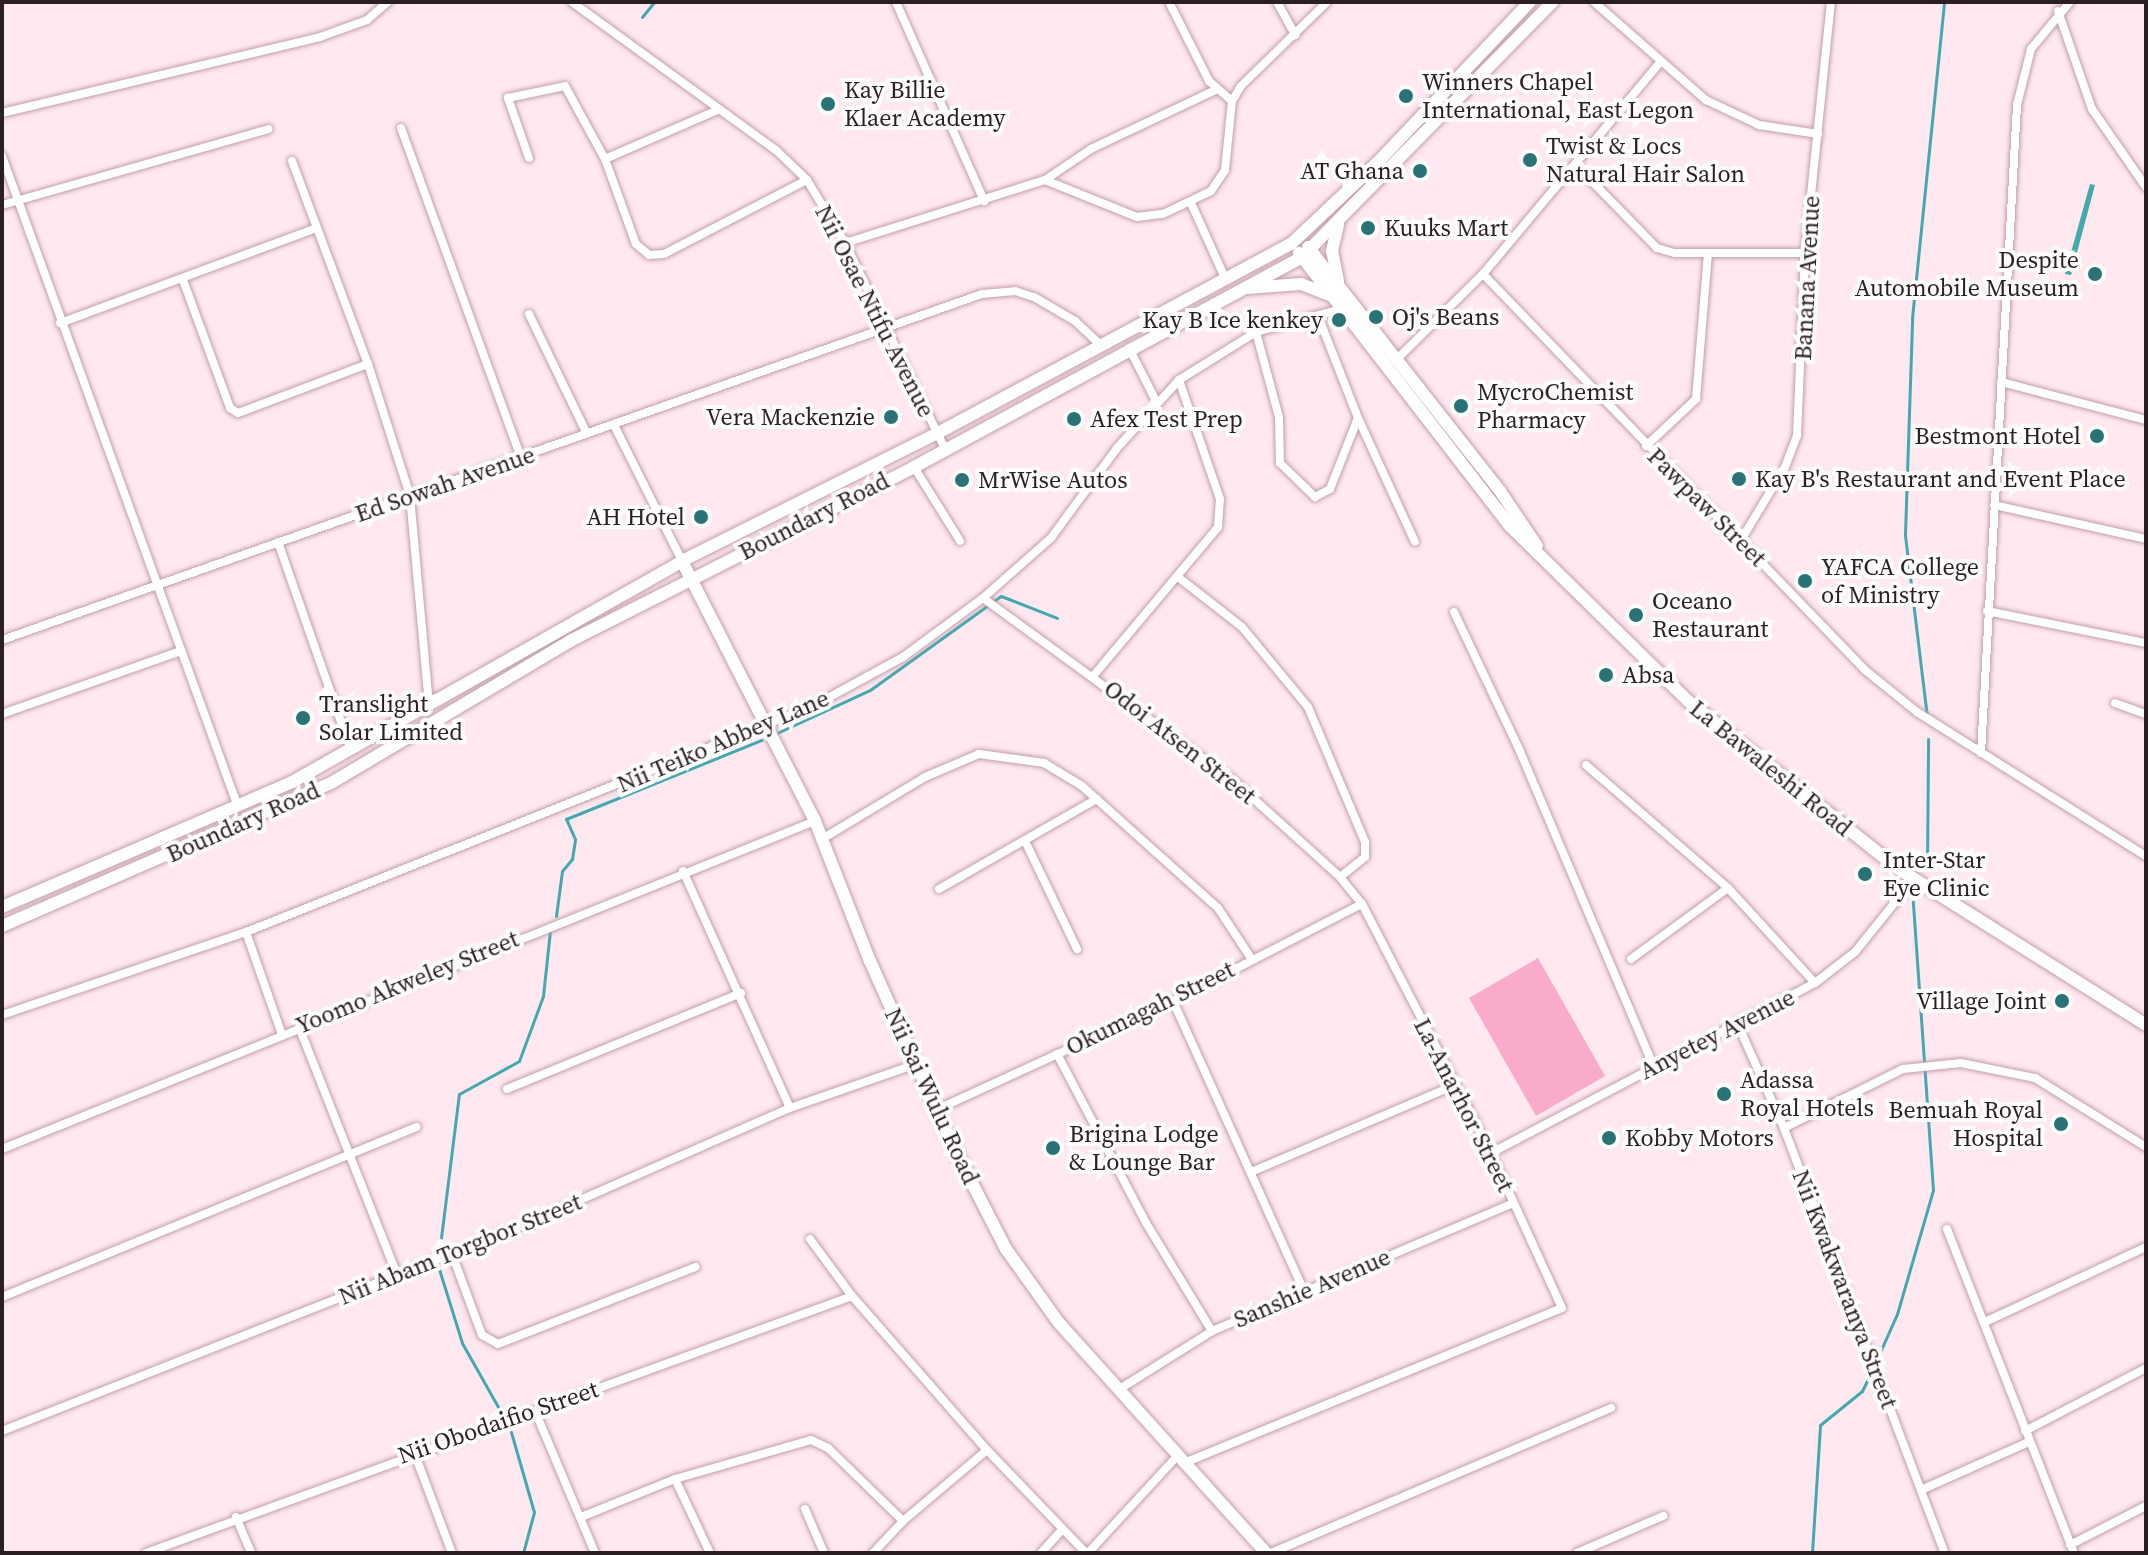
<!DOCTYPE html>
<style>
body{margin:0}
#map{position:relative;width:2148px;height:1555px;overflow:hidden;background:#ffe8f0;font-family:"Source Serif 4",serif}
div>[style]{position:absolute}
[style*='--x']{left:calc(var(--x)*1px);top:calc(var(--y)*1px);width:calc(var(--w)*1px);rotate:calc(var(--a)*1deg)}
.green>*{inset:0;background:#faabcb}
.water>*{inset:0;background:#43a9af}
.stream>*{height:3px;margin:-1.5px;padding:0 1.5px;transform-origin:1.5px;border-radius:1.5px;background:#43a9af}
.roads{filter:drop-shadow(0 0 2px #c29eac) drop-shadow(0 0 2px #c29eac)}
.street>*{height:8px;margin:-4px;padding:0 4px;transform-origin:4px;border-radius:4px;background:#fff}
.secondary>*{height:12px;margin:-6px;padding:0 6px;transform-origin:6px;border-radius:6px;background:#fff}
.dots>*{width:22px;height:22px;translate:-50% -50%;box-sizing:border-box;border:4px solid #fcfcfc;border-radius:50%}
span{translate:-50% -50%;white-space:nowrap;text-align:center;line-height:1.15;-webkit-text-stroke:8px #fcfcfc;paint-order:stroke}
.poi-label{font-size:24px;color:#2c1f24}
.left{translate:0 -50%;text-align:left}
.right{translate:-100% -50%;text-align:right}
.street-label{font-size:24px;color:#2c1f24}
.frame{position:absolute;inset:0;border:4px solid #2c1f24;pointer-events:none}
</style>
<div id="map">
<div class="green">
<i style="clip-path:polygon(1538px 958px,1605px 1076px,1536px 1116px,1469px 998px)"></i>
</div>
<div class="water">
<i style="clip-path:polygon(2090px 184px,2095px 185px,2071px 275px,2065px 274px)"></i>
</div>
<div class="stream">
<i style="--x:642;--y:17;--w:19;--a:-51"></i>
<i style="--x:1927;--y:717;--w:184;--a:-96.9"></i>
<i style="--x:1905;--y:534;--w:216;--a:-88.1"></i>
<i style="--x:1912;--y:318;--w:318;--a:-84.2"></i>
<i style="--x:777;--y:733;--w:102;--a:-24.8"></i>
<i style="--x:870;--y:690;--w:161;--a:-35.7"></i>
<i style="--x:1001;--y:596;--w:60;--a:21.4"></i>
<i style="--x:1927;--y:865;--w:126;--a:-89.5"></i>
<i style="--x:556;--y:916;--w:45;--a:-82.4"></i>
<i style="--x:562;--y:871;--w:16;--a:-50"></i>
<i style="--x:572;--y:859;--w:20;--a:-81"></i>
<i style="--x:575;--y:839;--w:22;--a:-114"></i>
<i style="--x:566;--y:819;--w:211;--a:-22"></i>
<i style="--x:440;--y:1246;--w:153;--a:-82.9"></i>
<i style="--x:459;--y:1094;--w:68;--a:-28.8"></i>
<i style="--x:519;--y:1061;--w:69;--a:-69.7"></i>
<i style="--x:543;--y:996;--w:65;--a:-83.9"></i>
<i style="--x:439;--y:1269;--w:77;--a:72.7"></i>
<i style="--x:462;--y:1343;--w:81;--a:60.6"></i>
<i style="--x:1876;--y:1361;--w:51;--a:-65.9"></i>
<i style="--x:1897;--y:1314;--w:129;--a:-73.8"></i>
<i style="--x:1933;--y:1190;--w:289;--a:-94"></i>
<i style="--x:511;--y:1432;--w:83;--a:74"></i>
<i style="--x:534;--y:1512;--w:42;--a:105"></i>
<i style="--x:1812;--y:1553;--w:128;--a:-86.4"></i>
<i style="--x:1820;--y:1425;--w:54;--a:-39"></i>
<i style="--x:1862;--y:1391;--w:25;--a:-64"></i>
</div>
<div class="roads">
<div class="street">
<i style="--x:572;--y:2;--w:252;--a:36"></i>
<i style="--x:776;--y:150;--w:43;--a:44.1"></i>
<i style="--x:807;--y:180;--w:74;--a:58.9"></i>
<i style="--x:845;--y:243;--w:229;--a:64.1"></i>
<i style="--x:896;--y:2;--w:218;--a:66.1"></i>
<i style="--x:1169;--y:2;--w:89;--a:63.1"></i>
<i style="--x:1209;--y:81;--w:30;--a:41"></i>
<i style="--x:1277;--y:2;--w:38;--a:61"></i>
<i style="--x:1594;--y:2;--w:149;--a:41.2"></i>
<i style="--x:1706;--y:100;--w:59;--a:25.3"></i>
<i style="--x:1759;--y:125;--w:60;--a:8.7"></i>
<i style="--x:2058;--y:11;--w:104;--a:70.9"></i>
<i style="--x:2092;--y:109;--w:95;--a:55.3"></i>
<i style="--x:2;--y:113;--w:327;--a:-13.4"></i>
<i style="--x:320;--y:37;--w:50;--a:-19.9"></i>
<i style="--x:367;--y:20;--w:28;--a:-41"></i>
<i style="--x:401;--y:128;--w:350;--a:70"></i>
<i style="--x:2;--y:156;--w:692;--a:70.07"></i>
<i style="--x:529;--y:158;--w:64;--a:-109.3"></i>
<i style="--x:508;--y:98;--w:58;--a:-11.9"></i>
<i style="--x:565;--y:86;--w:83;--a:61.3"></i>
<i style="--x:605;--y:159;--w:90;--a:70"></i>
<i style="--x:636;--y:244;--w:17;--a:40"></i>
<i style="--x:649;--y:255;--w:15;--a:-4"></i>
<i style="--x:664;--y:254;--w:161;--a:-27.4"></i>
<i style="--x:605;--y:159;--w:125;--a:-23.5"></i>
<i style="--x:292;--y:161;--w:217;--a:69.5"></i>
<i style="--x:368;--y:364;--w:139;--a:72.3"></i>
<i style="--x:410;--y:496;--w:209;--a:84.8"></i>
<i style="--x:1575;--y:164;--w:117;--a:45.7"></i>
<i style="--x:1657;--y:248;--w:19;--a:16"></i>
<i style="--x:1675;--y:253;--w:130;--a:0"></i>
<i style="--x:1045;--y:180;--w:99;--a:21.9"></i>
<i style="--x:1137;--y:217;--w:26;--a:-7"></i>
<i style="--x:1163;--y:214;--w:53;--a:-25.6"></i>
<i style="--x:1211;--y:191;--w:25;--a:-56"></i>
<i style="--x:1225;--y:170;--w:69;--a:-84.2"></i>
<i style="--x:1232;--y:101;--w:17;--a:-59"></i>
<i style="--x:1241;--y:86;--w:120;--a:-44.3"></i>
<i style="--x:1191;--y:203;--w:85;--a:65.6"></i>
<i style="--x:2;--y:205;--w:277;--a:-15.9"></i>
<i style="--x:845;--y:243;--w:210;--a:-17.5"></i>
<i style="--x:1045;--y:180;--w:55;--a:-34"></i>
<i style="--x:1091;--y:149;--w:137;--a:-25.4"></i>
<i style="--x:1483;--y:274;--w:550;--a:46.03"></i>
<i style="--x:1865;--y:670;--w:67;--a:38.9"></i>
<i style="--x:1917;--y:712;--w:271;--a:32.2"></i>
<i style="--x:183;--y:280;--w:136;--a:69.8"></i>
<i style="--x:230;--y:408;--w:9;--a:32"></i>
<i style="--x:238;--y:413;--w:139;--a:-20.7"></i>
<i style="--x:529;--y:314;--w:133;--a:64.2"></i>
<i style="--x:60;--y:323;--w:274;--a:-20.3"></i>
<i style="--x:1256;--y:332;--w:88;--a:74.9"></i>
<i style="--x:1279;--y:417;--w:46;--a:88.8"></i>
<i style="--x:1280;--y:463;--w:49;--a:44.2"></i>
<i style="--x:1315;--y:497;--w:17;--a:-28"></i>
<i style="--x:1330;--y:489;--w:76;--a:-68.5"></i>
<i style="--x:1358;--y:418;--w:110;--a:-111.4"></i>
<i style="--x:1129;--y:348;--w:62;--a:63"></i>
<i style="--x:1396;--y:360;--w:122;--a:-44.7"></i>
<i style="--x:1483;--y:274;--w:276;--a:-50.1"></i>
<i style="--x:2001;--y:382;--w:150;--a:14.7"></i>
<i style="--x:1358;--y:418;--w:136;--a:65.3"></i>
<i style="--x:614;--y:425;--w:152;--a:63.4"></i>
<i style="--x:1646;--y:446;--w:69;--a:-43.2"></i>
<i style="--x:1696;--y:399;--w:145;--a:-85.3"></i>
<i style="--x:914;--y:467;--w:87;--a:58.1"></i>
<i style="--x:1994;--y:505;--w:156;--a:12.6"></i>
<i style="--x:1741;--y:540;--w:85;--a:-58.9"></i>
<i style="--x:1785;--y:467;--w:34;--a:-69"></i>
<i style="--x:1797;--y:435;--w:182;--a:-87.5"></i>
<i style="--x:1805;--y:253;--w:252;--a:-84.1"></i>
<i style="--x:278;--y:542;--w:220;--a:70.7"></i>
<i style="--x:1178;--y:577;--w:81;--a:38"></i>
<i style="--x:1242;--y:627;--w:104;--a:50.5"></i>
<i style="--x:1308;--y:707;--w:147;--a:67.1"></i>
<i style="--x:1365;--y:842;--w:15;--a:90"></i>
<i style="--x:1365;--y:857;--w:32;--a:141"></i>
<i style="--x:983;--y:598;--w:312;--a:36.1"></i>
<i style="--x:1235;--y:782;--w:142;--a:42.1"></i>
<i style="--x:1340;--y:877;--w:35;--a:51"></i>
<i style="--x:1362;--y:904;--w:280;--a:62.6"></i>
<i style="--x:1491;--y:1153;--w:170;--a:65.4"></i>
<i style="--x:1562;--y:1308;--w:408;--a:157.7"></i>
<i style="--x:1987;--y:611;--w:162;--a:11.4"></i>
<i style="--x:1454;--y:612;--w:152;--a:64.6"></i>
<i style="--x:1519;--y:749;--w:345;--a:67"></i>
<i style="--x:2;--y:640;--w:1039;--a:-19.45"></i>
<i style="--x:982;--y:294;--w:33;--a:-5"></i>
<i style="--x:1015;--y:291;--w:20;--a:18"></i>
<i style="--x:1034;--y:297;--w:48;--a:30.3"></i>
<i style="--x:1075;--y:321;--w:37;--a:43"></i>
<i style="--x:1094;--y:675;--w:193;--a:-50"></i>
<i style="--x:1218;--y:527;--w:28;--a:-86"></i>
<i style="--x:1220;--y:499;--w:126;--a:-109"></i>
<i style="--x:2115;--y:703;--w:33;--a:20"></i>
<i style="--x:2;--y:714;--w:190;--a:-19.4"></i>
<i style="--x:1981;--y:753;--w:649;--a:-86.82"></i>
<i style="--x:2017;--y:105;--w:58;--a:-76"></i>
<i style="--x:2031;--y:49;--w:61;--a:-50.3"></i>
<i style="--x:1586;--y:765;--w:188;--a:40.9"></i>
<i style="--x:1728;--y:888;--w:129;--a:47.5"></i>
<i style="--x:822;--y:839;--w:120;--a:-31"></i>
<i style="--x:925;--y:777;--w:59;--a:-23.1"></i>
<i style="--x:979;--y:754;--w:66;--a:7.9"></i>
<i style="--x:1044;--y:763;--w:44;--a:31.2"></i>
<i style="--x:1082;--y:786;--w:183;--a:41.9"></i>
<i style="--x:1218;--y:908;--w:60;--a:56.6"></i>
<i style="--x:1026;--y:843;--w:118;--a:64.3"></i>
<i style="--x:683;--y:871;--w:260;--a:65.7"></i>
<i style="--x:939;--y:889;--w:182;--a:-29.7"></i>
<i style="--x:246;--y:932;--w:106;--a:70.7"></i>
<i style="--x:1631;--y:959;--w:120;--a:-36.2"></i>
<i style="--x:1173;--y:1001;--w:318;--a:65.7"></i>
<i style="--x:2;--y:1015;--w:258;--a:-18.8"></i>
<i style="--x:246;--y:932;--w:613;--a:-21.75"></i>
<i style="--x:815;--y:705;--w:100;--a:-28.6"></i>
<i style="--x:903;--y:657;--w:99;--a:-36.4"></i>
<i style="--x:983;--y:598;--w:91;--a:-41.4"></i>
<i style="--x:1051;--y:538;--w:112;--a:-53.7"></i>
<i style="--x:1117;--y:448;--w:92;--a:-47.6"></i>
<i style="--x:1179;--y:380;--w:91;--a:-31.9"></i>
<i style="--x:1256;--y:332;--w:89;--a:-15"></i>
<i style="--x:299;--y:1027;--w:264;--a:68.4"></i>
<i style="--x:1739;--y:1027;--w:111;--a:66"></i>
<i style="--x:1784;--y:1128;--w:454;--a:69.3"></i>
<i style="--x:1057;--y:1054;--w:191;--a:62.2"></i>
<i style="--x:1146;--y:1223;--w:127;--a:58.6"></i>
<i style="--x:507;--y:1089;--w:253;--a:-22.3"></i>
<i style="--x:936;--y:1110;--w:261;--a:-24.7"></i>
<i style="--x:1173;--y:1001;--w:212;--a:-27.2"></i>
<i style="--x:1784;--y:1128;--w:133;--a:-26.4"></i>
<i style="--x:1903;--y:1069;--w:58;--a:-5.9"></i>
<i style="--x:1961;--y:1063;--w:76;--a:11.5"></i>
<i style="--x:2035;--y:1078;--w:131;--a:31.9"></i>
<i style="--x:2;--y:1149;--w:877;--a:-21.97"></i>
<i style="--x:1491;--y:1153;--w:366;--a:-27.7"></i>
<i style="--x:1815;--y:983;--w:51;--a:-37.8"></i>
<i style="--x:1855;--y:952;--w:94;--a:-51.1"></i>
<i style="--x:1251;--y:1172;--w:222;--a:-23.1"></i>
<i style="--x:1947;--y:1229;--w:348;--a:68.6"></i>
<i style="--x:810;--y:1239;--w:71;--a:53.6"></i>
<i style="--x:852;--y:1296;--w:205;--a:48.8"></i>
<i style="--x:987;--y:1450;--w:143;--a:46.1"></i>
<i style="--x:452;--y:1254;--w:86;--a:69.7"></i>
<i style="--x:482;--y:1335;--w:18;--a:29"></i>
<i style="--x:498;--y:1344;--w:212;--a:-21.3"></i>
<i style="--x:2;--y:1297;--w:448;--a:-22.3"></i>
<i style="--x:1985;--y:1322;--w:178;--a:-25"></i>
<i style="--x:1118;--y:1390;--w:111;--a:-32.1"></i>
<i style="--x:1212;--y:1331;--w:327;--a:-23"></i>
<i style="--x:535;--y:1411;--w:154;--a:67.1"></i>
<i style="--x:2;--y:1431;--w:550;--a:-21.53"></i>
<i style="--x:514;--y:1229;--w:301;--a:-23.7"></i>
<i style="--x:790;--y:1108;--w:133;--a:-19.2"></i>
<i style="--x:2025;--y:1431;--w:136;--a:-27.5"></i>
<i style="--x:414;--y:1452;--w:108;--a:69.4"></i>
<i style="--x:675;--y:1479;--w:82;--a:64.7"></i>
<i style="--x:1921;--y:1490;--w:118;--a:-24"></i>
<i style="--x:805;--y:1509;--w:48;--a:66.6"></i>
<i style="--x:236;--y:1517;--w:39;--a:67"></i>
<i style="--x:581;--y:1517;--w:101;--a:-22"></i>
<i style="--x:675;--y:1479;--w:141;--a:-16"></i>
<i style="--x:811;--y:1440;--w:19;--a:25"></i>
<i style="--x:828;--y:1448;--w:105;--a:44.2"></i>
<i style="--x:2070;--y:1545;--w:85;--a:-27.2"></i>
<i style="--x:146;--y:1553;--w:751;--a:-20"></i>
<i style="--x:873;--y:1553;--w:44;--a:-46.8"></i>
<i style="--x:903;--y:1521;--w:110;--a:-40.2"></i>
<i style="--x:1041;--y:1553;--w:31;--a:-48"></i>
<i style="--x:1088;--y:1553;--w:133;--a:-47.4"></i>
<i style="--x:1271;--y:1553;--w:370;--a:-23.1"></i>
<i style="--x:1577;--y:1553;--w:94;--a:-23.3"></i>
</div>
<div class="secondary">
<i style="--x:1308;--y:247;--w:310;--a:51.8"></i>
<i style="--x:1500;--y:491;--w:66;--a:56.1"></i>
<i style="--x:1299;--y:253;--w:346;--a:52.3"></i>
<i style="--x:1511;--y:527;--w:248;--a:44.5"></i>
<i style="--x:1688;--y:701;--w:268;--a:38.6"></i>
<i style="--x:1897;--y:868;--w:294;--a:32.2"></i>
<i style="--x:1338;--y:281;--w:31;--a:-101"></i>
<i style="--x:1332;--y:251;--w:27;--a:-77"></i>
<i style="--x:1247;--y:288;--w:54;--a:-4.2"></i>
<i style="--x:1301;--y:284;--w:31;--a:21"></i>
<i style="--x:682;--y:561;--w:292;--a:62.9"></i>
<i style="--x:815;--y:821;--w:150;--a:68.6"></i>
<i style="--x:870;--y:961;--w:201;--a:65.9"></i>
<i style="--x:952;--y:1144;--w:118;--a:62.8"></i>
<i style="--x:1006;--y:1249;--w:91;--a:54.4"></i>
<i style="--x:1059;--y:1323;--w:309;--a:48"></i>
<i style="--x:2;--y:907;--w:316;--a:-23.3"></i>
<i style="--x:292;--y:782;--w:448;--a:-29.5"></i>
<i style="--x:682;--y:561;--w:286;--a:-26.6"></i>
<i style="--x:938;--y:433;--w:400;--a:-28.2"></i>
<i style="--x:1291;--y:244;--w:118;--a:-43.3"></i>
<i style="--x:1377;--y:163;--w:222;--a:-46.5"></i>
<i style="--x:2;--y:926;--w:359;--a:-23.5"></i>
<i style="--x:331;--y:783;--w:280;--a:-30.7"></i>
<i style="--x:572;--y:640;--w:383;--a:-26.8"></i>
<i style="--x:914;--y:467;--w:441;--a:-28.4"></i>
<i style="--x:1302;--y:257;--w:358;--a:-45.5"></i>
</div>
</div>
<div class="dots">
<i style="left:1406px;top:96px;background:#297377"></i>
<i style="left:828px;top:104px;background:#297377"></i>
<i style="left:1530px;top:160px;background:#297377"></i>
<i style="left:1420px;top:171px;background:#297377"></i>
<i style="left:1368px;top:228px;background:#297377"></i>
<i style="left:2095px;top:274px;background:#297377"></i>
<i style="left:1376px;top:317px;background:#297377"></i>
<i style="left:1339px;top:320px;background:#297377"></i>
<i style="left:1461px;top:406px;background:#297377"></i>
<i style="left:891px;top:417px;background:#297377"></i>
<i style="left:1074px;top:419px;background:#297377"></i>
<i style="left:2097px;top:436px;background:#297377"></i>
<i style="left:1739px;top:479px;background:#297377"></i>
<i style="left:962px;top:480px;background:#297377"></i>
<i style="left:701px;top:517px;background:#297377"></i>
<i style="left:1805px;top:581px;background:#297377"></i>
<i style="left:1636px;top:615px;background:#297377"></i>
<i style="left:1606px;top:675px;background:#297377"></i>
<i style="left:303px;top:718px;background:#297377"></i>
<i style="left:1865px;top:874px;background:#297377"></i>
<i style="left:2062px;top:1001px;background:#297377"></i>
<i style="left:1724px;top:1094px;background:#297377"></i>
<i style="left:2061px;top:1124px;background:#297377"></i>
<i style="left:1609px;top:1138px;background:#297377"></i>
<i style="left:1053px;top:1148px;background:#297377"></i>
</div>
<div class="poi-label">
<span class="left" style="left:1422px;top:96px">Winners Chapel<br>International, East Legon</span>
<span class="left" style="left:844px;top:104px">Kay Billie<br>Klaer Academy</span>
<span class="left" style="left:1546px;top:160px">Twist &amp; Locs<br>Natural Hair Salon</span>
<span class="right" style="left:1404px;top:171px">AT Ghana</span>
<span class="left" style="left:1384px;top:228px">Kuuks Mart</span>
<span class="right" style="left:2079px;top:274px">Despite<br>Automobile Museum</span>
<span class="left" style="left:1392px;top:317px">Oj's Beans</span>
<span class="right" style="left:1323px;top:320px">Kay B Ice kenkey</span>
<span class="left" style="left:1477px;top:406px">MycroChemist<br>Pharmacy</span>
<span class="right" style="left:875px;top:417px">Vera Mackenzie</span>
<span class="left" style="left:1090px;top:419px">Afex Test Prep</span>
<span class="right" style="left:2081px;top:436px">Bestmont Hotel</span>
<span class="left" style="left:1755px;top:479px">Kay B's Restaurant and Event Place</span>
<span class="left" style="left:978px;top:480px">MrWise Autos</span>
<span class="right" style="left:685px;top:517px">AH Hotel</span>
<span class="left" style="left:1821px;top:581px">YAFCA College<br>of Ministry</span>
<span class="left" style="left:1652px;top:615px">Oceano<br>Restaurant</span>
<span class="left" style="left:1622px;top:675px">Absa</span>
<span class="left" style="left:319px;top:718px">Translight<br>Solar Limited</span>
<span class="left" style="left:1883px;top:874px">Inter-Star<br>Eye Clinic</span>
<span class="right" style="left:2046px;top:1001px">Village Joint</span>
<span class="left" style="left:1740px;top:1094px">Adassa<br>Royal Hotels</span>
<span class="right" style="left:2043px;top:1124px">Bemuah Royal<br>Hospital</span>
<span class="left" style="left:1069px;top:1148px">Brigina Lodge<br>&amp; Lounge Bar</span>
<span class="left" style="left:1625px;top:1138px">Kobby Motors</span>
</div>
<div class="street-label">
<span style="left:1807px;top:278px;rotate:-87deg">Banana Avenue</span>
<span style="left:875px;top:311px;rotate:63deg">Nii Osae Ntifu Avenue</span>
<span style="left:445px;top:484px;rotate:-19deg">Ed Sowah Avenue</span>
<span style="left:1707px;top:507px;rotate:45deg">Pawpaw Street</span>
<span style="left:814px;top:516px;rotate:-27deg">Boundary Road</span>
<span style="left:723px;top:741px;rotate:-23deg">Nii Teiko Abbey Lane</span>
<span style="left:1180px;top:742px;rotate:38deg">Odoi Atsen Street</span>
<span style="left:1771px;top:768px;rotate:39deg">La Bawaleshi Road</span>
<span style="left:243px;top:822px;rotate:-24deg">Boundary Road</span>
<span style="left:407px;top:982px;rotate:-22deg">Yoomo Akweley Street</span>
<span style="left:1150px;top:1008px;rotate:-26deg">Okumagah Street</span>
<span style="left:1717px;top:1034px;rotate:-27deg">Anyetey Avenue</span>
<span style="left:932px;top:1096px;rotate:65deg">Nii Sai Wulu Road</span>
<span style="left:1464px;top:1105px;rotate:63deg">La-Anarhor Street</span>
<span style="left:460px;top:1249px;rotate:-22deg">Nii Abam Torgbor Street</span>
<span style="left:1312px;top:1288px;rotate:-23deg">Sanshie Avenue</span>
<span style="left:1845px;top:1289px;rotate:69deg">Nii Kwakwaranya Street</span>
<span style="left:498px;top:1422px;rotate:-19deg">Nii Obodaifio Street</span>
</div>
<div class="frame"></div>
</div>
